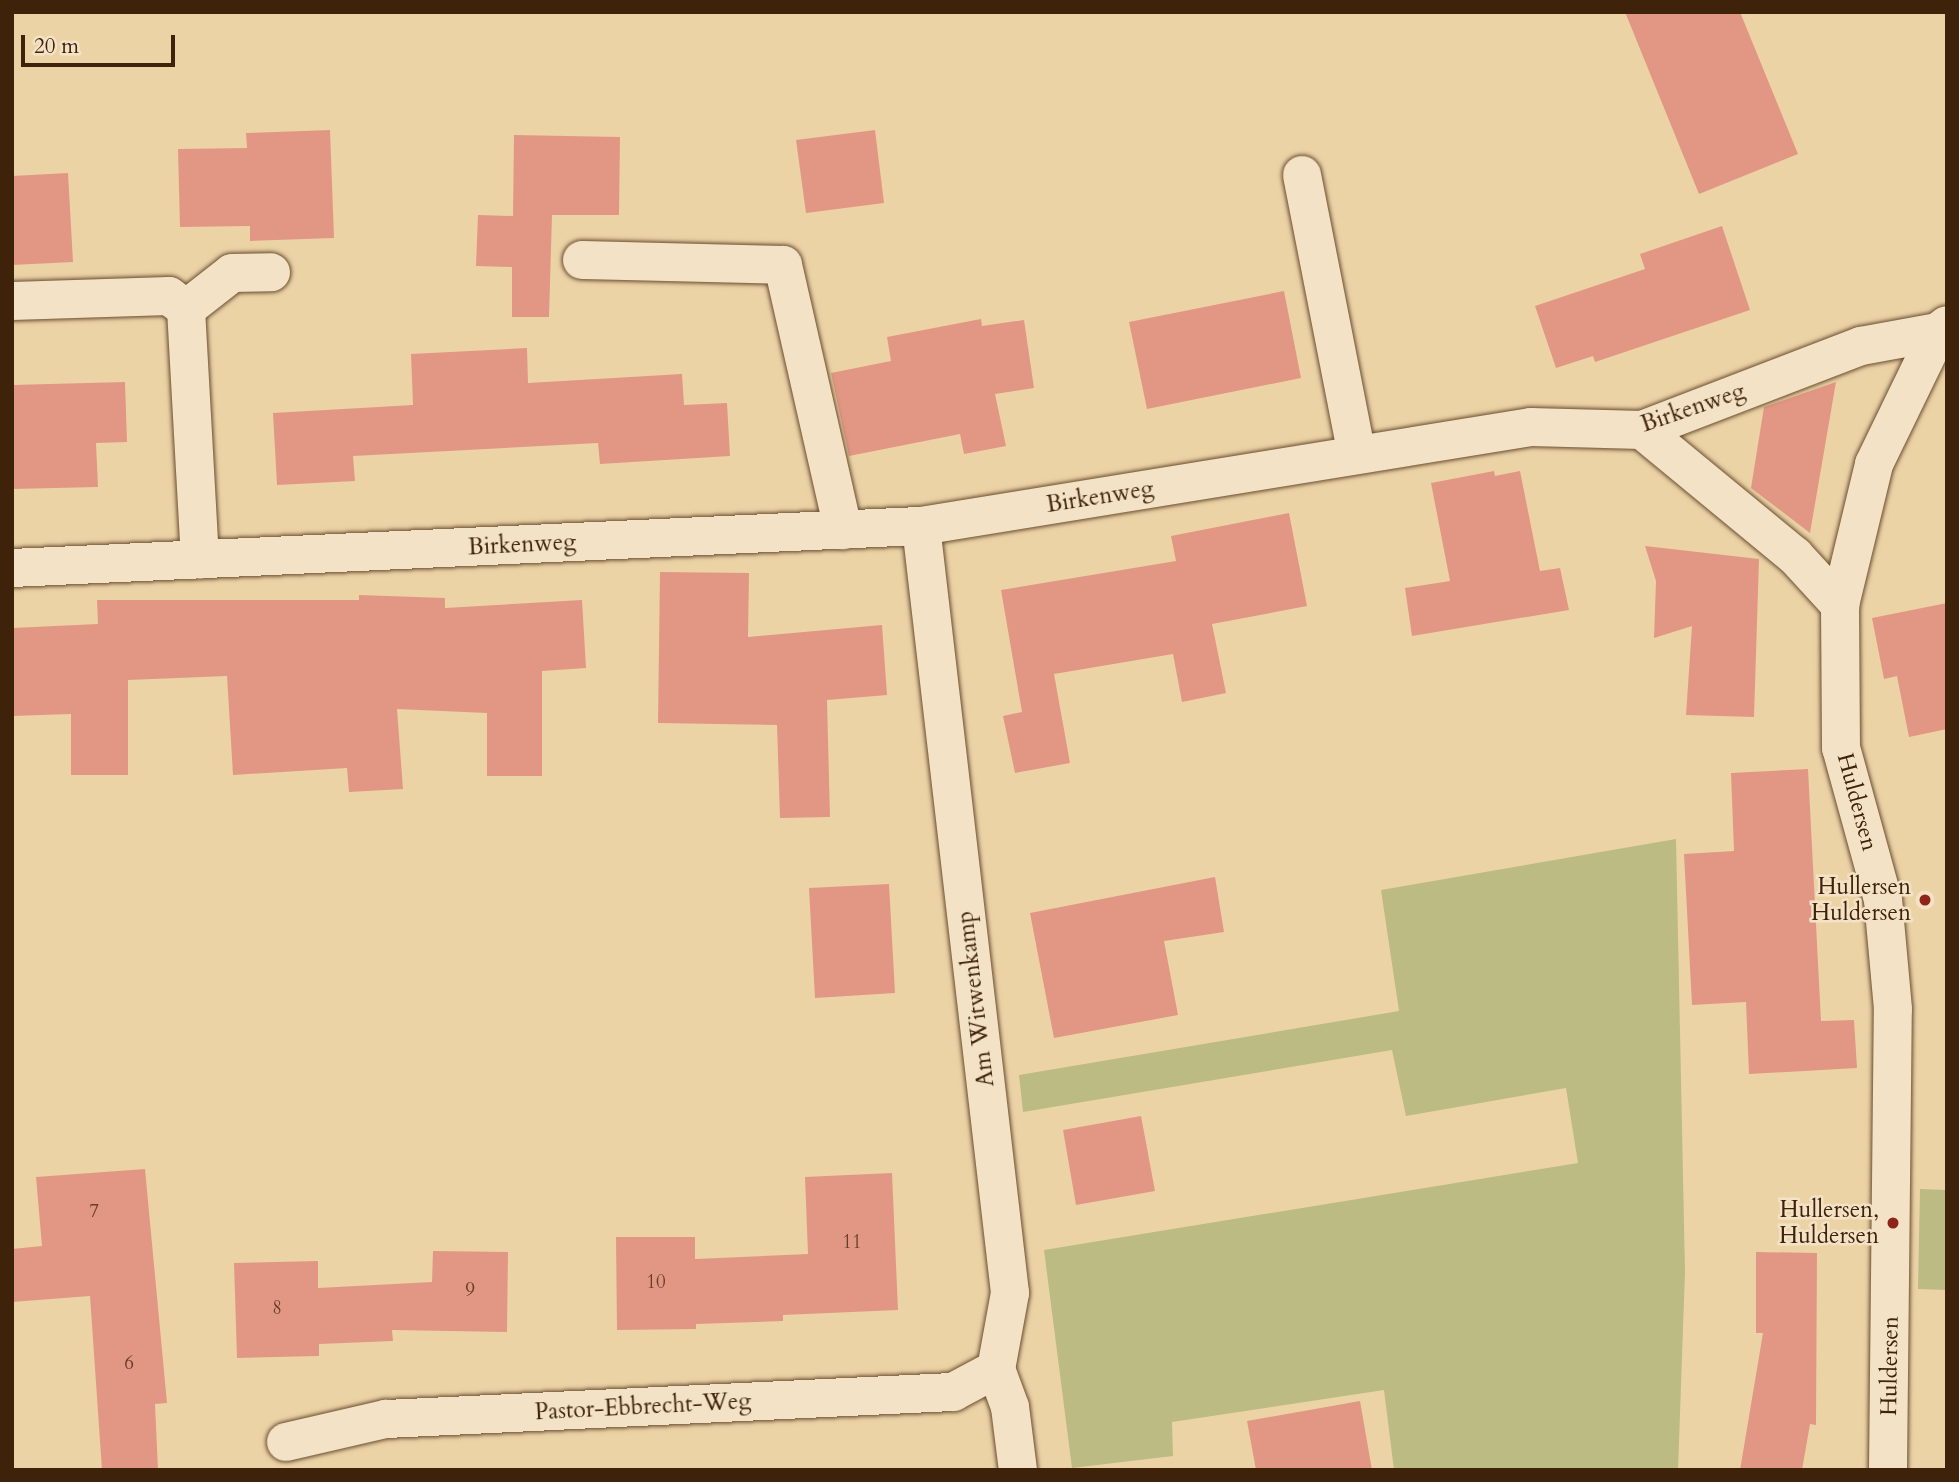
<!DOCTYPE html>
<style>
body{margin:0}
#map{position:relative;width:1959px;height:1482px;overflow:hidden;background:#ecd3a6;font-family:Cardo,serif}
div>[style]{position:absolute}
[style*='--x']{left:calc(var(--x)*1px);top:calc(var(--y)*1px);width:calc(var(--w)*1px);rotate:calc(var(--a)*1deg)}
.green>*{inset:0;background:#bcbb84}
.building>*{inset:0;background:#e29784}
.roads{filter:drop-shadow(0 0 2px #6a4e30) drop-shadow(0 0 2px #6a4e30)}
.minor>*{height:38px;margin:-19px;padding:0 19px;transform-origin:19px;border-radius:19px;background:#f3e2c5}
.dots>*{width:19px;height:19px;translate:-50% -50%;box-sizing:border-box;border:4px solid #f3e2c5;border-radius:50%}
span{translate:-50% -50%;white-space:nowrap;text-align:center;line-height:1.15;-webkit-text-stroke:5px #f3e2c5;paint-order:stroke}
.number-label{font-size:19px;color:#673f28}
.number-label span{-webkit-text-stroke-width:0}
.street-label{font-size:23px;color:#3e2209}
.poi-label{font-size:23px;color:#3e2209}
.right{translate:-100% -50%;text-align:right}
.frame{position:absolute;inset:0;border:14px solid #3e2209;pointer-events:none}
.scale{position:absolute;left:21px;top:35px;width:154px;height:32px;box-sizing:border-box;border:4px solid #3e2209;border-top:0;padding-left:9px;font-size:21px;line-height:24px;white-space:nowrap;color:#3e2209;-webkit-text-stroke:5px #f3e2c5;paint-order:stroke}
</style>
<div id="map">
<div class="green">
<i style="clip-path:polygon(1676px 839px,1685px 1272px,1678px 1470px,1394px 1470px,1384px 1390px,1172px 1422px,1173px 1456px,1072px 1468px,1044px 1250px,1578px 1163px,1566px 1088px,1406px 1116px,1392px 1050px,1023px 1112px,1019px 1075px,1399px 1011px,1381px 890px)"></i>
<i style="clip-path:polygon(1920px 1189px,1947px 1190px,1947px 1290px,1918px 1289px)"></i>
</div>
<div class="building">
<i style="clip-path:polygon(1625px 12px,1740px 12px,1798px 154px,1699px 194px)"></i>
<i style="clip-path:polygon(330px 130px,334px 238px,250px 241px,250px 226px,180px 227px,178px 149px,247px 148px,246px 133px)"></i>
<i style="clip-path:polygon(875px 130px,884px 203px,806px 213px,796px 140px)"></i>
<i style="clip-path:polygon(514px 135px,620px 137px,619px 215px,552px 215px,549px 317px,512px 317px,512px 267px,476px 266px,478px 215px,513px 216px)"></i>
<i style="clip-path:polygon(68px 173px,73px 262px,12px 265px,12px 176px)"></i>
<i style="clip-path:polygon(1722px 226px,1750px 310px,1595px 362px,1593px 356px,1556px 368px,1535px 306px,1645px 269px,1640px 254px)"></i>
<i style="clip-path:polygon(1284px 291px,1301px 378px,1147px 409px,1129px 322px)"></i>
<i style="clip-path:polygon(981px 319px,982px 326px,1024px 320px,1034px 388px,995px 394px,1006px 446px,964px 454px,960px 434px,849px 456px,831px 373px,891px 361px,887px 337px)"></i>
<i style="clip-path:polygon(527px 348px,528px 383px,682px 374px,684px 405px,727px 403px,730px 456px,600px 464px,598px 443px,353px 456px,355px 481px,277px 485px,273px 413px,413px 405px,411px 354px)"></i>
<i style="clip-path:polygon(125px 382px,127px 442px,96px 443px,98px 487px,12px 489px,12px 385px)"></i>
<i style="clip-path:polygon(1836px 382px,1810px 533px,1751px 488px,1764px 407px)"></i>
<i style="clip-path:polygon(1494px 471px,1495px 476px,1520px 471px,1540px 571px,1560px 568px,1569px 610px,1412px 636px,1405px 588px,1450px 581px,1431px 483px)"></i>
<i style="clip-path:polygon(1289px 513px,1307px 606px,1212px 624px,1226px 693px,1182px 702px,1173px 654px,1054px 674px,1070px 763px,1015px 773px,1003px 716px,1022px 712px,1001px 590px,1176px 561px,1171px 536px)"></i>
<i style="clip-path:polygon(1645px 546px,1759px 559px,1754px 717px,1686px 715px,1692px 626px,1654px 638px,1656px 581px)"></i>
<i style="clip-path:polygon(660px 572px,749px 573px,748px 637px,882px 625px,887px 695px,827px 700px,830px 817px,780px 818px,777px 725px,658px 723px)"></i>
<i style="clip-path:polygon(359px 595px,445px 598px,445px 608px,582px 600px,586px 668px,542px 671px,542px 776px,487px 776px,487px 713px,397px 709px,403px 789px,349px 792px,347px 768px,233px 775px,227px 676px,128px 680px,128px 775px,71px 775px,71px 714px,12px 716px,12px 628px,98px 624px,97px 600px,359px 600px)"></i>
<i style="clip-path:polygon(1947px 603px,1947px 729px,1909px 737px,1897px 676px,1884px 679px,1872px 618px)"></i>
<i style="clip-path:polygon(1808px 769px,1821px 1021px,1854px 1020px,1857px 1068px,1749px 1074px,1746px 1002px,1692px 1005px,1684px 854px,1734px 851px,1731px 773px)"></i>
<i style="clip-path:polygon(1215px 877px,1224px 932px,1164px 941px,1178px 1015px,1054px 1038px,1030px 913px)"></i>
<i style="clip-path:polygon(889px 884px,895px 993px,815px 998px,809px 888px)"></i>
<i style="clip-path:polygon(1141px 1116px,1155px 1191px,1076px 1205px,1063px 1130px)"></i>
<i style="clip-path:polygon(145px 1169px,167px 1403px,155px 1404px,158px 1470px,102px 1470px,90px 1296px,12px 1302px,12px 1249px,42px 1246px,36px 1177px)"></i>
<i style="clip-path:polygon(892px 1173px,898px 1310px,783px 1315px,783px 1321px,696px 1324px,696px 1329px,617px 1330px,616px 1237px,695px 1237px,695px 1259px,808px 1254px,805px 1177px)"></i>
<i style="clip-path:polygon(433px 1251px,508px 1252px,507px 1332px,392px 1330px,393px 1341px,319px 1344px,319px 1356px,237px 1358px,234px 1263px,318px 1261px,318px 1288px,432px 1282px)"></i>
<i style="clip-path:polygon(1756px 1252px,1817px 1253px,1816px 1425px,1810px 1424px,1802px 1470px,1740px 1470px,1763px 1333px,1756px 1333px)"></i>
<i style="clip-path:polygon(1360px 1401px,1372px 1470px,1256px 1470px,1247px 1421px)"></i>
</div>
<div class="roads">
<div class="minor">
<i style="--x:1302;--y:175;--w:285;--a:78.9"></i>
<i style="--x:582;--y:260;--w:201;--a:1.4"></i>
<i style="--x:783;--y:265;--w:272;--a:77.2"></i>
<i style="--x:12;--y:301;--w:157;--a:-1.8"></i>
<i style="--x:169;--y:296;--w:21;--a:37"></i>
<i style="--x:186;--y:309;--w:251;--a:86.8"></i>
<i style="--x:186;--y:309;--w:58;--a:-38"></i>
<i style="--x:232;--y:273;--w:39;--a:-1"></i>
<i style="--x:1642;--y:430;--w:198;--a:39.5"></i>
<i style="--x:1795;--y:556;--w:67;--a:47.4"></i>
<i style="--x:921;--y:526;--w:772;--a:83.38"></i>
<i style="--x:1010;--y:1293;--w:77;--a:100.4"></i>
<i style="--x:996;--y:1369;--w:40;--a:69.8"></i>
<i style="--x:1010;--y:1407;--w:64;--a:82.8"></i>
<i style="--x:12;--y:568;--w:910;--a:-2.65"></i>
<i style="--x:921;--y:526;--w:618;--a:-9.22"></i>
<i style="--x:1531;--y:427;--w:111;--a:1.5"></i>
<i style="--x:1642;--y:430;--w:235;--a:-21"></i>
<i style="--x:1861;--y:346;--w:78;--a:-10.3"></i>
<i style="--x:286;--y:1442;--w:103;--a:-13"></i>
<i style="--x:386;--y:1419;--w:568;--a:-2.73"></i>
<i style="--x:953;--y:1392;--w:49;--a:-28.1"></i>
<i style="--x:1888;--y:1470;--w:461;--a:-89.4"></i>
<i style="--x:1893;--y:1009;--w:109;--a:-95.2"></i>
<i style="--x:1883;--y:900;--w:158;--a:-105.4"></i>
<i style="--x:1841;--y:748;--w:143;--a:-90.4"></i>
<i style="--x:1840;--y:605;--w:145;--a:-76.4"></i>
<i style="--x:1874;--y:464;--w:147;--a:-64.1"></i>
<i style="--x:1938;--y:332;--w:11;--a:-38"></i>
</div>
</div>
<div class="dots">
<i style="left:1925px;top:900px;background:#8f2418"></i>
<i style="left:1893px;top:1223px;background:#8f2418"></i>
</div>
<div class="number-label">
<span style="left:94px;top:1212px">7</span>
<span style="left:852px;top:1243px">11</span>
<span style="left:656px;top:1283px">10</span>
<span style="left:470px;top:1291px">9</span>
<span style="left:277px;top:1309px">8</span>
<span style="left:129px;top:1364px">6</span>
</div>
<div class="street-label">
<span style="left:1693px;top:408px;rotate:-19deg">Birkenweg</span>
<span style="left:1100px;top:497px;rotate:-9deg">Birkenweg</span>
<span style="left:522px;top:545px;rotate:-3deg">Birkenweg</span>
<span style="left:1857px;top:802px;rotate:75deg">Huldersen</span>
<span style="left:976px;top:999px;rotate:-97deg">Am Witwenkamp</span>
<span style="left:1890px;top:1366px;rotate:-89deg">Huldersen</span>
<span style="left:643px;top:1407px;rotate:-3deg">Pastor-Ebbrecht-Weg</span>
</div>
<div class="poi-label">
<span class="right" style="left:1911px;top:900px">Hullersen<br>Huldersen</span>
<span class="right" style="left:1879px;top:1223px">Hullersen,<br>Huldersen</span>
</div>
<div class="frame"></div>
<div class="scale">20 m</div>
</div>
